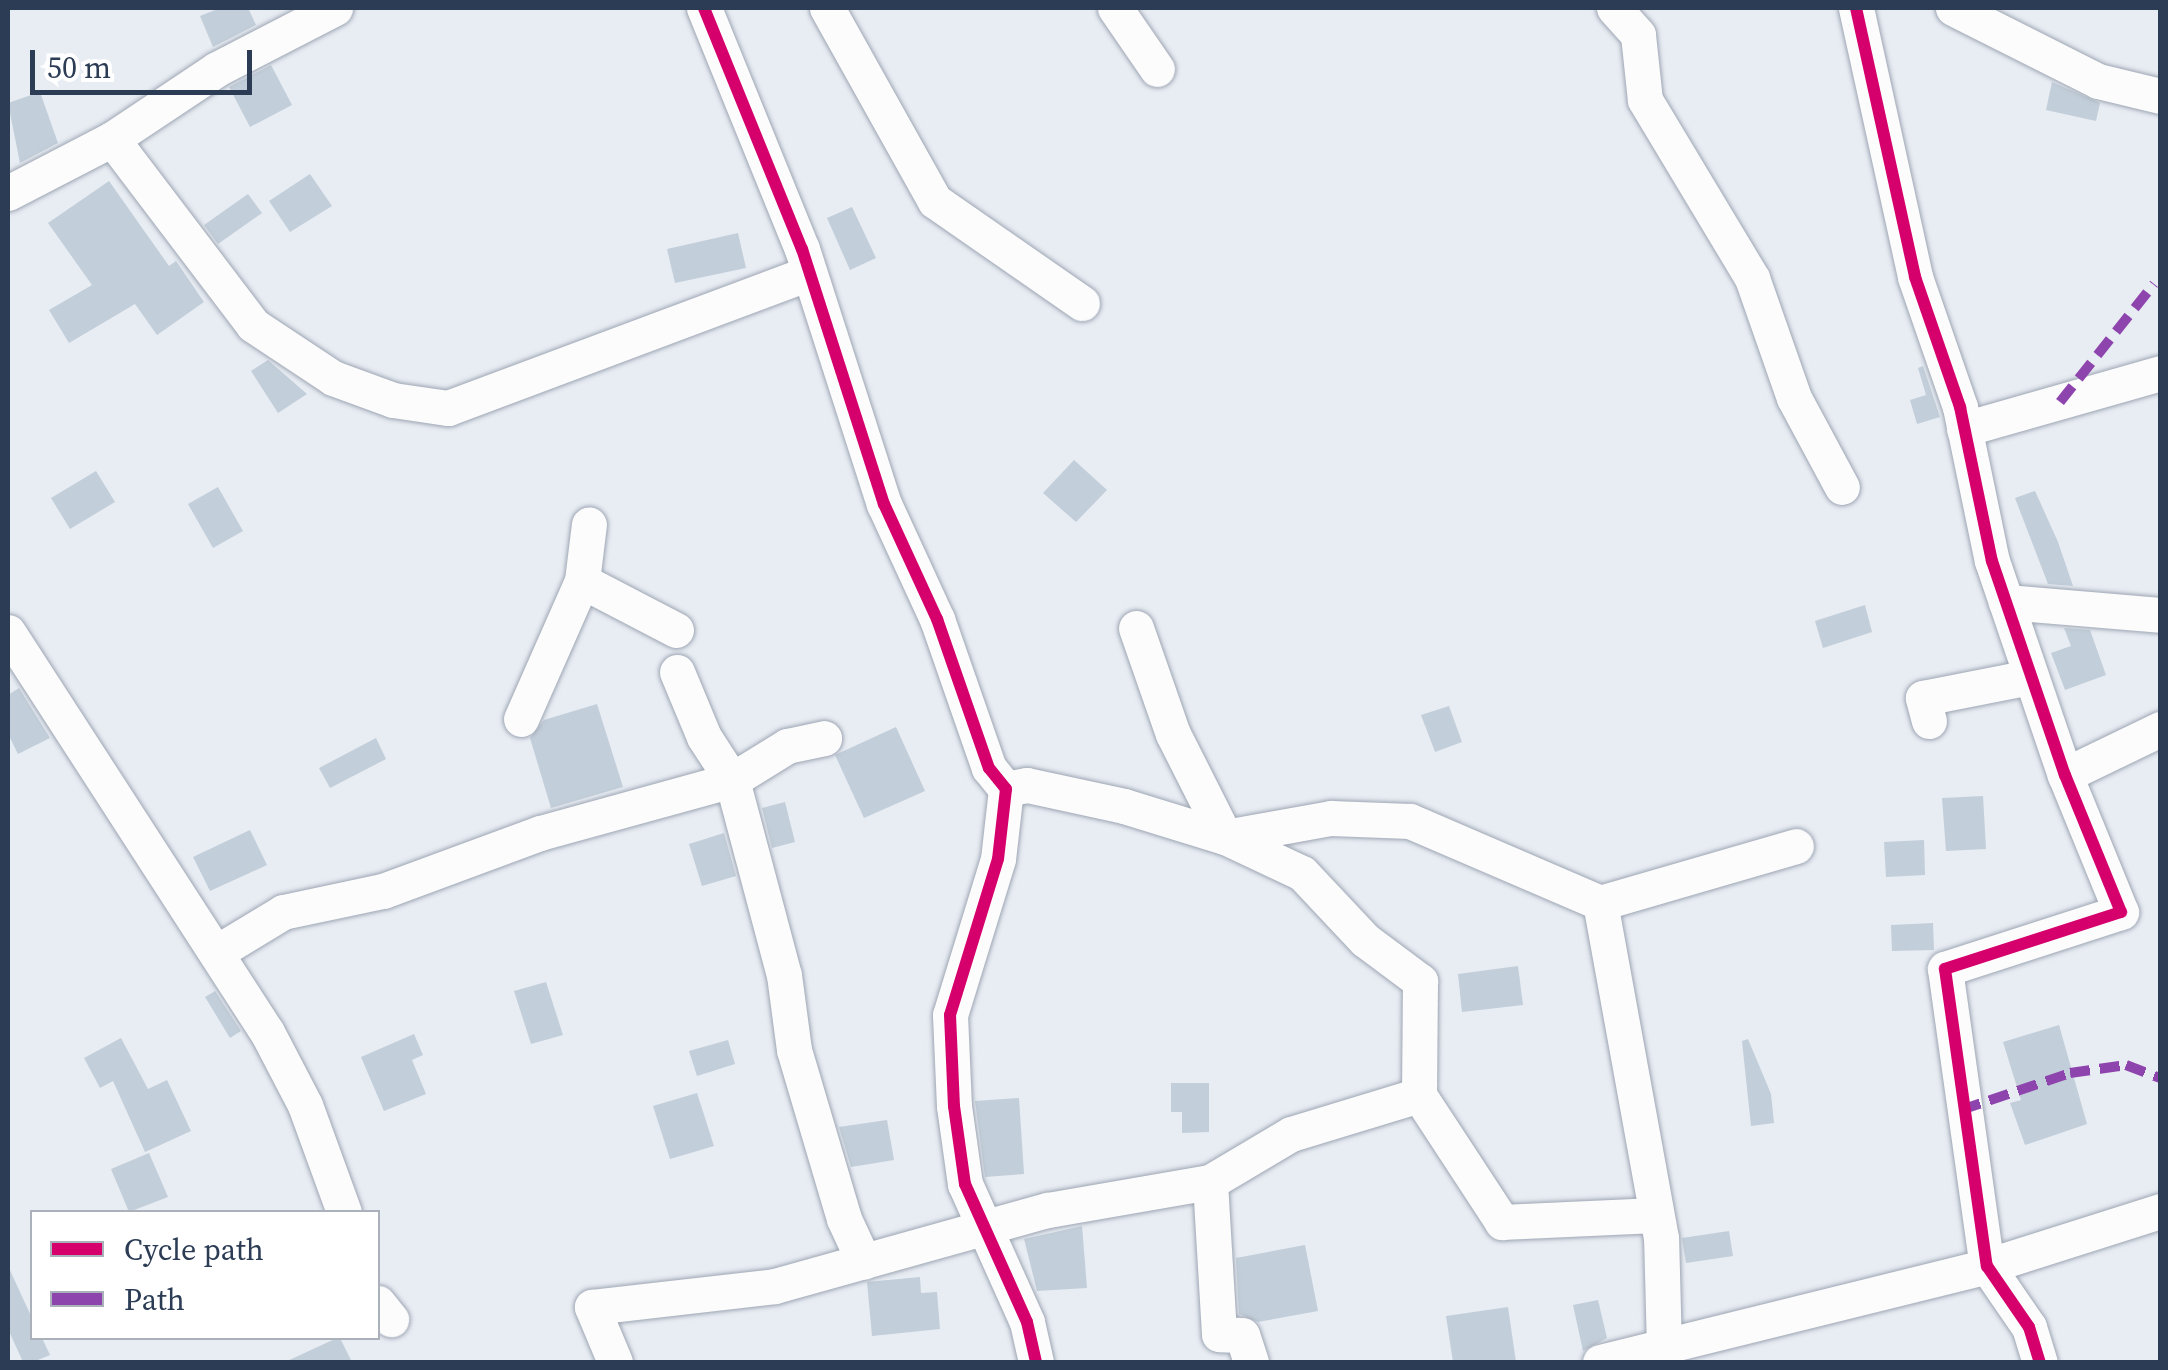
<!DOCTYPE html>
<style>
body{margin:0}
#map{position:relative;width:2168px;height:1370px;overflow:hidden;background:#e8ecf3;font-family:"Source Serif 4",serif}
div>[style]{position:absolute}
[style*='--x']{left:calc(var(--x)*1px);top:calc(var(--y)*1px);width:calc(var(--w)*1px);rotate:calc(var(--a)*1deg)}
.building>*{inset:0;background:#c2ced9}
.roads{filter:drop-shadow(0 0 2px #9da6b3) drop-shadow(0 0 2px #9da6b3)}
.minor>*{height:35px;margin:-17.5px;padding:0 17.5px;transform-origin:17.5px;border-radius:17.5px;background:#fcfcfd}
.quiet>*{height:10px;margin-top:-5px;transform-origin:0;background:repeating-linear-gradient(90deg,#8e44ad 0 20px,transparent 0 30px)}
.cycleway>*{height:12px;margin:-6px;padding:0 6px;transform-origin:6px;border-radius:6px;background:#d6006c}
span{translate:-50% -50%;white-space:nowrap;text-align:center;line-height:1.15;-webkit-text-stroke:8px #fff;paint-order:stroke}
.frame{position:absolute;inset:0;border:10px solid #2b3c54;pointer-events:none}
.legend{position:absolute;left:30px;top:1210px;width:350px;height:130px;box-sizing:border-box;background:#fff;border:2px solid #aab1bb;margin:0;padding:12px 18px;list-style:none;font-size:30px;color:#2b3c54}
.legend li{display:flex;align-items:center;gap:20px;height:50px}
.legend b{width:50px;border:2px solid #aab1bb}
.scale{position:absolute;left:30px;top:50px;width:222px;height:45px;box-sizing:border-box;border:5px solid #2b3c54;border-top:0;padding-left:12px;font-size:30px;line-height:35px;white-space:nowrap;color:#2b3c54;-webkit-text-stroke:8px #fff;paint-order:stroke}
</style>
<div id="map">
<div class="building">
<i style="clip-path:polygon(220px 8px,248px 8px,256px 25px,213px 47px,200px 16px)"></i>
<i style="clip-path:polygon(271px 65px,292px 105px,250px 127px,229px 87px)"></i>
<i style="clip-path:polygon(2052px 82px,2100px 103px,2096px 121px,2046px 110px)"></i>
<i style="clip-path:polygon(40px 92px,58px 143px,20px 163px,8px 103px)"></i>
<i style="clip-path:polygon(310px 174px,332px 206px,290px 232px,269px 201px)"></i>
<i style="clip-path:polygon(109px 181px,169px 266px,176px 261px,204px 302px,157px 335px,135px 304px,69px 343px,49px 310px,92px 285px,48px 223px)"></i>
<i style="clip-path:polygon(248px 194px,262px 213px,218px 244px,204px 225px)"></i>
<i style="clip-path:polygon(852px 207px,876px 258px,850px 270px,827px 218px)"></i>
<i style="clip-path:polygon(738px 233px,746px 268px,675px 283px,667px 249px)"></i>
<i style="clip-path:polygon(268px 360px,307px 394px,278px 413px,251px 371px)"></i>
<i style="clip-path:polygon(1923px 366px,1940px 417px,1917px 424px,1910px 400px,1926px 395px,1918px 368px)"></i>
<i style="clip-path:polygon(1074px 460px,1107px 490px,1076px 522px,1043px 493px)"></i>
<i style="clip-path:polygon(96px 471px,115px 502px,70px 529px,51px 498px)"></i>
<i style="clip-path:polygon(218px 487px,243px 531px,213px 548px,188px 504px)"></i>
<i style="clip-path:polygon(2035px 491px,2058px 542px,2073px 586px,2048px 584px,2015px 498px)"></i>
<i style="clip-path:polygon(1865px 605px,1872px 632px,1823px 648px,1815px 621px)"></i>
<i style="clip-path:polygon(2064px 628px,2090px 630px,2106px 675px,2065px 690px,2051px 653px,2071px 646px)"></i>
<i style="clip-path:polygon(19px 688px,50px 738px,18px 754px,8px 734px,8px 695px)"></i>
<i style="clip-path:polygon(597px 704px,623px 787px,551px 808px,530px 738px,544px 720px)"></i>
<i style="clip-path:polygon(1449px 706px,1462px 742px,1435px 752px,1421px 715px)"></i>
<i style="clip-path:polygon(896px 727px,925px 791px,864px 818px,835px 755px)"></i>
<i style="clip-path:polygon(376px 738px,386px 759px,330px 788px,319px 768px)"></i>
<i style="clip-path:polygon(1983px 796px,1986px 849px,1946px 851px,1942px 798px)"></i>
<i style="clip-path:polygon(785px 802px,795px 842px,772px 848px,762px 808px)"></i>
<i style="clip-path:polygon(250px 830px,267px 865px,210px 891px,193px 857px)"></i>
<i style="clip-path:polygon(724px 833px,736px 876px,702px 886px,689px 844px)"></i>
<i style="clip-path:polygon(1924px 840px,1925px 875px,1886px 877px,1884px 842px)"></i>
<i style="clip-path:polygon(1933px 923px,1934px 950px,1892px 951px,1891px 925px)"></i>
<i style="clip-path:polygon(1518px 966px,1523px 1005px,1462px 1012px,1458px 974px)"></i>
<i style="clip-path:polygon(546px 982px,563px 1035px,531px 1044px,514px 991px)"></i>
<i style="clip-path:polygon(215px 991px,241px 1031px,230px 1038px,205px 997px)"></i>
<i style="clip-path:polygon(2059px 1025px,2087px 1124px,2025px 1145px,2010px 1103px,2021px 1100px,2003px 1042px)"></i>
<i style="clip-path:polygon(414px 1034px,423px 1055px,412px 1060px,426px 1094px,384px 1111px,361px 1057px)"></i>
<i style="clip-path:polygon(121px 1038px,148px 1089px,167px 1080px,191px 1131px,145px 1152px,113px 1081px,100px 1088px,84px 1058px)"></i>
<i style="clip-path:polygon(1748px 1039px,1771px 1094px,1774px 1123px,1751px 1126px,1742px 1041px)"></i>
<i style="clip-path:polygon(728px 1040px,735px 1064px,697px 1076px,689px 1051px)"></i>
<i style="clip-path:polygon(1171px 1083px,1209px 1083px,1209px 1132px,1182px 1133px,1182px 1112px,1171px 1112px)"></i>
<i style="clip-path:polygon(697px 1093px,714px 1146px,670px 1159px,653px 1106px)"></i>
<i style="clip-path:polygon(1019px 1098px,1024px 1174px,985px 1177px,975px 1101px)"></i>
<i style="clip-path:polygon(887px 1120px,894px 1160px,851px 1167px,839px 1127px)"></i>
<i style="clip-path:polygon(149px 1153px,168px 1197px,129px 1212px,111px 1169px)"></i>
<i style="clip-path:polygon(1082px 1226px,1087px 1288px,1037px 1291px,1024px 1239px)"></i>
<i style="clip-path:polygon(1729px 1231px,1733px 1256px,1686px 1263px,1682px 1238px)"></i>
<i style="clip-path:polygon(1305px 1245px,1318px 1311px,1258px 1322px,1239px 1314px,1236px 1258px)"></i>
<i style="clip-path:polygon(8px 1266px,32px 1318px,32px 1338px,42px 1338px,50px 1355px,33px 1362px,23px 1362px,8px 1329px)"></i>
<i style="clip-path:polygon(920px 1277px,921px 1293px,937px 1292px,940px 1329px,872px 1336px,867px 1282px)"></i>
<i style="clip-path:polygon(1598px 1300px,1607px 1338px,1583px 1351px,1573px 1305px)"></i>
<i style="clip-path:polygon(1508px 1307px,1516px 1362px,1453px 1362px,1446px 1316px)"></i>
<i style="clip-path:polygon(340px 1338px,352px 1362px,285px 1362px,337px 1338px)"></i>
</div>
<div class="roads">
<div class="minor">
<i style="--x:704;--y:8;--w:260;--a:67.9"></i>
<i style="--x:802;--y:249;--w:268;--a:72.2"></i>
<i style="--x:884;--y:504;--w:127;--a:65.3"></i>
<i style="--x:937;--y:619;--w:158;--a:70.8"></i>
<i style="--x:989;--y:768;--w:27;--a:51"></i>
<i style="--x:1006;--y:789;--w:70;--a:96.5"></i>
<i style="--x:998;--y:859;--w:163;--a:107.1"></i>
<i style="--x:950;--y:1015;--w:91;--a:87.5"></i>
<i style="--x:954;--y:1106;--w:79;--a:82"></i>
<i style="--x:965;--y:1184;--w:151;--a:65.8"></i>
<i style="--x:1027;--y:1322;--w:41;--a:77.3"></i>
<i style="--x:827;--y:8;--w:221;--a:60.8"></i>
<i style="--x:935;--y:201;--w:179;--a:34.8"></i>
<i style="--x:1115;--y:8;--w:74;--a:55.5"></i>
<i style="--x:1614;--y:8;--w:36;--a:48"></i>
<i style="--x:1638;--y:35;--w:65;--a:83.9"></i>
<i style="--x:1645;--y:100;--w:208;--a:59"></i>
<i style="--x:1752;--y:278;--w:127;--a:70.7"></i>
<i style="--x:1794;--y:398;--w:101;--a:61.7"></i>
<i style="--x:1856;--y:8;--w:275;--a:77.6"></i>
<i style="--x:1915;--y:277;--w:138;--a:70.9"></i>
<i style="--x:1960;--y:407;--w:157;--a:78.3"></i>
<i style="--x:1992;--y:561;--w:226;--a:71.2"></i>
<i style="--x:2065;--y:775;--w:148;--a:67.8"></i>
<i style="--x:2121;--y:912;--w:185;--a:162.1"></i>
<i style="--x:1945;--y:969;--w:300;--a:82"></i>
<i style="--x:1987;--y:1266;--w:74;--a:55.5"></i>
<i style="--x:2029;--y:1327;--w:37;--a:73"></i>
<i style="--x:1953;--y:8;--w:162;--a:26.7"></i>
<i style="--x:2098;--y:81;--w:64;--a:13.6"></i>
<i style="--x:112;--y:139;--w:233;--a:52.8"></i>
<i style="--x:253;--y:325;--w:96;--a:33.5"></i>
<i style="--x:333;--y:378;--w:64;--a:20.1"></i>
<i style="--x:393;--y:400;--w:56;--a:8.3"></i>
<i style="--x:448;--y:408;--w:385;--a:-20.5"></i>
<i style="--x:8;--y:193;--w:117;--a:-27.4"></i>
<i style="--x:112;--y:139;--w:126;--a:-33.7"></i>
<i style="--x:217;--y:69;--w:133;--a:-27.3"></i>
<i style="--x:1964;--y:429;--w:204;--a:-15.9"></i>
<i style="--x:582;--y:581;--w:106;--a:27.5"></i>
<i style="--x:2006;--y:602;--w:155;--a:4.8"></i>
<i style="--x:1136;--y:628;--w:112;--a:70.8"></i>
<i style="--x:1173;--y:734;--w:115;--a:63.2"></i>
<i style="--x:1225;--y:837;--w:108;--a:-10.2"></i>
<i style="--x:1331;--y:818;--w:79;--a:2.2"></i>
<i style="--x:1410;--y:821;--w:207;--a:23.3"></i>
<i style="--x:8;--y:632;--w:477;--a:57.1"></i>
<i style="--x:267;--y:1032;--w:82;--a:62.5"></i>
<i style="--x:305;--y:1105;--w:114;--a:70"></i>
<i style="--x:677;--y:672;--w:70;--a:67.4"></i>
<i style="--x:704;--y:737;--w:51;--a:56.9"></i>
<i style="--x:732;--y:780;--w:202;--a:75.1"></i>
<i style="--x:784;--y:975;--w:76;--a:82.4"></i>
<i style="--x:794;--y:1050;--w:176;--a:73.5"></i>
<i style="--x:844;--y:1219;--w:47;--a:65.1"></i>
<i style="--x:521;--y:719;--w:151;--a:-66.2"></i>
<i style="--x:582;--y:581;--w:57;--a:-83"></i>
<i style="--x:1929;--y:721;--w:24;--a:-105"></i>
<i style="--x:1923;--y:698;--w:109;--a:-11.1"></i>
<i style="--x:2065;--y:775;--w:106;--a:-25.8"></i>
<i style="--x:1006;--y:789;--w:21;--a:-11"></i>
<i style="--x:1027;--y:785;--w:99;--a:12.2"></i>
<i style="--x:1124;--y:806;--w:106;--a:17.1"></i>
<i style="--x:1225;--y:837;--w:85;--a:25.1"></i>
<i style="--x:1302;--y:873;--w:92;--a:46.8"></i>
<i style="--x:1365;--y:940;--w:69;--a:36.7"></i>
<i style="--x:1420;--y:981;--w:114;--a:90.5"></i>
<i style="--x:217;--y:952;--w:77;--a:-31.2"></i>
<i style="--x:283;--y:912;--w:102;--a:-11.9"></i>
<i style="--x:383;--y:891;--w:167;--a:-20.3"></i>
<i style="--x:540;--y:833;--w:199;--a:-15.4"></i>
<i style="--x:732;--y:780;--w:65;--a:-31.7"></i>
<i style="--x:787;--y:746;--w:38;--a:-12"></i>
<i style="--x:378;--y:1303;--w:21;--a:51"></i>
<i style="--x:1664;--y:1349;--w:111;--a:-91.5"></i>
<i style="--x:1661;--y:1238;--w:341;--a:-100.3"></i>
<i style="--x:1600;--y:903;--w:204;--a:-16.2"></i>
<i style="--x:615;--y:1362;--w:60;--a:-112.7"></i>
<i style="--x:592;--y:1307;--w:184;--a:-6.5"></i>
<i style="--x:775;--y:1286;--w:283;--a:-15.6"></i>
<i style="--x:1048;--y:1210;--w:164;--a:-9.8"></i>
<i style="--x:1251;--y:1362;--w:28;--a:-108"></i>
<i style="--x:1242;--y:1335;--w:23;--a:-178"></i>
<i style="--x:1219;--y:1334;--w:152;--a:-93.4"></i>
<i style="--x:1210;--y:1182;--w:94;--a:-30.7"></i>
<i style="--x:1291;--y:1134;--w:134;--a:-16.9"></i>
<i style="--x:1419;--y:1095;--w:152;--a:56.8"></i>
<i style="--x:1502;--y:1222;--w:153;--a:-2.6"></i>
<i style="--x:1600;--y:1362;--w:399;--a:-13.9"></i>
<i style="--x:1987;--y:1266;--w:182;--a:-17.6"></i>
</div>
</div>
<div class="quiet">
<i style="--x:2060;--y:402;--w:151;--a:-51.5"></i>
<i style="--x:1961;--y:1110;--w:115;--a:-18.7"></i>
<i style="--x:2070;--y:1073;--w:57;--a:-8.1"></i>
<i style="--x:2126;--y:1065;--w:36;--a:21"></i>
</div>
<div class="cycleway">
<i style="--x:704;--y:8;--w:260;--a:67.9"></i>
<i style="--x:802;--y:249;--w:268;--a:72.2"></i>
<i style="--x:884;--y:504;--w:127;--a:65.3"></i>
<i style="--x:937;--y:619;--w:158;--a:70.8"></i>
<i style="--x:989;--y:768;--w:27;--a:51"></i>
<i style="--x:1006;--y:789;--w:70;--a:96.5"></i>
<i style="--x:998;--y:859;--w:163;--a:107.1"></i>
<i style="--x:950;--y:1015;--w:91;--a:87.5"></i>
<i style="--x:954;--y:1106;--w:79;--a:82"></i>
<i style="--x:965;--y:1184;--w:151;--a:65.8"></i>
<i style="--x:1027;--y:1322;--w:41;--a:77.3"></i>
<i style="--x:1856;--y:8;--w:275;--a:77.6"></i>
<i style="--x:1915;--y:277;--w:138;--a:70.9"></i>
<i style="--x:1960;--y:407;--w:157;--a:78.3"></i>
<i style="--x:1992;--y:561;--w:226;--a:71.2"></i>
<i style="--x:2065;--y:775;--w:148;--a:67.8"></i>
<i style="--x:2121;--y:912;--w:185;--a:162.1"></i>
<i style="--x:1945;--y:969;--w:300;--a:82"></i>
<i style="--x:1987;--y:1266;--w:74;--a:55.5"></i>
<i style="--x:2029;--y:1327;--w:37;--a:73"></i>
</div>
<div class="frame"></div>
<ul class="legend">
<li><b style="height:12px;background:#d6006c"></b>Cycle path</li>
<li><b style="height:12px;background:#8e44ad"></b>Path</li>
</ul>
<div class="scale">50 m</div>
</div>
